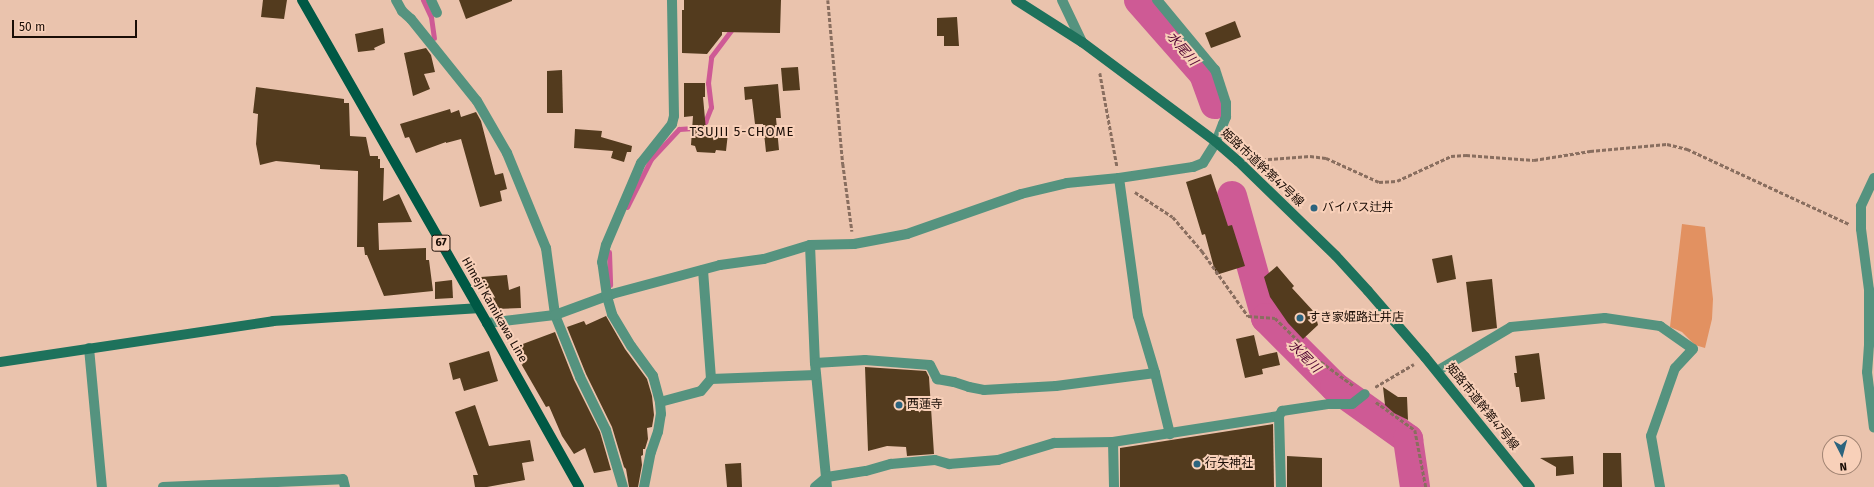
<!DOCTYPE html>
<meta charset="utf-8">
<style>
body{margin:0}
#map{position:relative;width:1874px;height:487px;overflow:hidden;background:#eac3ad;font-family:"Fira Sans","Noto Sans JP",sans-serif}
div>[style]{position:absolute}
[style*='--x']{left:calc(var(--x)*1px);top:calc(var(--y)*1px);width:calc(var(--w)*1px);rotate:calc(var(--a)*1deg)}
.green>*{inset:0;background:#e29161}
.stream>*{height:5px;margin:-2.5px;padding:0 2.5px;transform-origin:2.5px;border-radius:2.5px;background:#ce5a95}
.river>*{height:30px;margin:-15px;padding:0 15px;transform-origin:15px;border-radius:15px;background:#ce5a95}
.building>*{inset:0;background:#533b1e}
.path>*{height:2.5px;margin-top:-1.25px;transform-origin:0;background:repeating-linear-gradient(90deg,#896e5f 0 4px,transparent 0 6px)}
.street>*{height:10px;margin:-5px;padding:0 5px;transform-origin:5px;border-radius:5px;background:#55937f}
.secondary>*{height:10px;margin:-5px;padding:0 5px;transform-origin:5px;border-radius:5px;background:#1e725c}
.primary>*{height:10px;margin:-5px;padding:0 5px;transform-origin:5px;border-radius:5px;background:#005945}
.dots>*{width:11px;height:11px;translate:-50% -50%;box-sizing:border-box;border:2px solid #f8d0b9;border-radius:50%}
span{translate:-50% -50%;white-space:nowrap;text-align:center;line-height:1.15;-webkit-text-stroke:4px #f8d0b9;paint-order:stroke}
.shield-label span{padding:1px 3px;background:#f8d0b9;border:1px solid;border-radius:3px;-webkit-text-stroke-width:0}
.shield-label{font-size:11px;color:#1a0d06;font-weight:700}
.street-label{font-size:12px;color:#1a0d06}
.poi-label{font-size:12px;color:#1a0d06}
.left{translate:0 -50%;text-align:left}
.water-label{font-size:13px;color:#500432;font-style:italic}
.neighbourhood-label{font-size:13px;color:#1a0d06;letter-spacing:1px}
.north{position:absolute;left:1822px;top:435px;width:40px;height:40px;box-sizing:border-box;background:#f8d0b9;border:1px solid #9f8271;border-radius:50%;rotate:174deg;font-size:11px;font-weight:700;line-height:16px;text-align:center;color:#1a0d06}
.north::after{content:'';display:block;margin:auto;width:14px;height:18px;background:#2c647e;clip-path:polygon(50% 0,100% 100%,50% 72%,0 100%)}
.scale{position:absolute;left:12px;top:20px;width:125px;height:18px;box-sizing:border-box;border:2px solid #1a0d06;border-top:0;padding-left:5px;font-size:12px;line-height:14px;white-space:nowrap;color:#1a0d06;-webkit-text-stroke:3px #f8d0b9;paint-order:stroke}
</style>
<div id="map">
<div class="green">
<i style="clip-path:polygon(1682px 224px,1705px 227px,1713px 299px,1712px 319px,1705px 348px,1695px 345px,1682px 332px,1670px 327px)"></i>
</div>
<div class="stream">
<i style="--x:423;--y:0;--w:19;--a:65"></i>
<i style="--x:431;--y:17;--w:21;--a:82"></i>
<i style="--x:627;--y:207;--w:54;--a:-63.4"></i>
<i style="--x:651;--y:159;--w:41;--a:-47"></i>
<i style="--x:679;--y:129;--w:15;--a:-4"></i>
<i style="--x:694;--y:128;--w:13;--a:-29"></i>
<i style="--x:705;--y:122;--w:16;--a:-68"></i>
<i style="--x:711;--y:107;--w:24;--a:-97"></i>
<i style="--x:708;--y:83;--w:26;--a:-83"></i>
<i style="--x:711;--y:57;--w:36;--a:-53"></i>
<i style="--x:609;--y:252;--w:33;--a:88"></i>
</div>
<div class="river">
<i style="--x:1139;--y:0;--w:98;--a:48.7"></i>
<i style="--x:1204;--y:74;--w:32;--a:70"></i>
<i style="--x:1232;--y:196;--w:127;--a:74.4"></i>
<i style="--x:1266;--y:318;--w:98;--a:45"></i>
<i style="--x:1335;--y:387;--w:90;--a:35.5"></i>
<i style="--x:1408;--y:439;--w:49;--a:81.7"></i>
</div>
<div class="building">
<i style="clip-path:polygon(263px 0,287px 0,284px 19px,261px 17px)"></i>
<i style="clip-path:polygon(459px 0,512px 0,512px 1px,466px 19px)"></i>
<i style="clip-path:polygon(684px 0,781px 0,780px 33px,722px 32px,722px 35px,707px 54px,682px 53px,682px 10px,684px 10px)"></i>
<i style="clip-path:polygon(957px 17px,959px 46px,944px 46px,944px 36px,937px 36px,937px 18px)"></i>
<i style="clip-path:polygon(1235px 21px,1241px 37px,1211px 48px,1205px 33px)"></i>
<i style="clip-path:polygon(383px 28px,385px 43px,374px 48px,375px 50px,358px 52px,355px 34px)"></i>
<i style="clip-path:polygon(426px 48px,431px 55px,435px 72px,424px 74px,430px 89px,413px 96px,404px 53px)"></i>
<i style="clip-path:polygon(798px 67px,800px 90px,783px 91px,781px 68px)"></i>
<i style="clip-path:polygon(562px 70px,563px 113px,547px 113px,547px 71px)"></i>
<i style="clip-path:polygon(684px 83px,705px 83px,705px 97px,703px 97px,706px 130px,728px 133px,726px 151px,716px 150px,715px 153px,697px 152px,695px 146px,691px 145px,693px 116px,684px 117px)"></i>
<i style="clip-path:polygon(778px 84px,781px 118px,776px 118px,779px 150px,766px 152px,763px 124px,755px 124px,752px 99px,745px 100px,744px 87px)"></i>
<i style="clip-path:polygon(256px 87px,344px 99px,344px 103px,349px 103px,350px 136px,366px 137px,370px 156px,378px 156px,378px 159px,380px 159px,380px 168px,384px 168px,383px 201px,399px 194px,412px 222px,378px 223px,379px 250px,426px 248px,426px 260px,429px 260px,433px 291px,384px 296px,367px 255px,365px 255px,364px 247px,357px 247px,358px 171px,320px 169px,320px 165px,276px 161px,260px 165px,256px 144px,258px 114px,253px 113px)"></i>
<i style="clip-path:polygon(450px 109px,451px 113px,459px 110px,461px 117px,476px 112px,481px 121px,495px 175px,503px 173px,507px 189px,500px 191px,502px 201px,480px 207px,461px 139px,446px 143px,446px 142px,416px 153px,409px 137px,405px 138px,400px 124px)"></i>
<i style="clip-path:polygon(575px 129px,602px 131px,601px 137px,632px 146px,631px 152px,627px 152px,624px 162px,611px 158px,613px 151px,574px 148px)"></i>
<i style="clip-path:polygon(1211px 174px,1228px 226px,1232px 225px,1245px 266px,1216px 275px,1205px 234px,1202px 235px,1186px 182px)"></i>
<i style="clip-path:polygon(1452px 255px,1456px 279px,1437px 283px,1432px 259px)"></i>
<i style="clip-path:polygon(1277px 266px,1294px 286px,1292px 288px,1315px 313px,1318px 325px,1303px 339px,1288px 323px,1270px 297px,1264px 277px)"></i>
<i style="clip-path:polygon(507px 275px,509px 290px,520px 286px,521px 308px,495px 309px,481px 277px)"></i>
<i style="clip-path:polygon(1492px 279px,1497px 328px,1472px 332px,1466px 282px)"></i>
<i style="clip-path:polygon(452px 280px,453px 298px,435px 299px,435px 282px)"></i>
<i style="clip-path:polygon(606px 316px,625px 349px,647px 379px,652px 396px,654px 415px,652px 427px,647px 428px,648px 439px,645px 449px,643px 449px,643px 455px,641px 456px,642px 465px,638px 487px,629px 487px,626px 469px,624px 467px,612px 427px,586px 374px,567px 327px,584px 321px,586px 325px)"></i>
<i style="clip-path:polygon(555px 332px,574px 380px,600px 432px,611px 470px,594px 473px,585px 448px,574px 454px,562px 436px,549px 406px,546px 407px,512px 348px)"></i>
<i style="clip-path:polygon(1254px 335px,1259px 356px,1277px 352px,1280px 365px,1262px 369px,1263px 374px,1245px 378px,1236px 339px)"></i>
<i style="clip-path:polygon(489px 351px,498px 381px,464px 391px,460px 378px,453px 380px,449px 363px)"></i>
<i style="clip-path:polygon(1539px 353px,1545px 399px,1521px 402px,1519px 387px,1516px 387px,1514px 373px,1517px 373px,1515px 356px)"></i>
<i style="clip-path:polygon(865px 367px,926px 371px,929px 377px,934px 454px,907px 456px,906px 447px,887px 446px,868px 451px)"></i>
<i style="clip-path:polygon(1383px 387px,1398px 397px,1407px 397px,1408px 420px,1394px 413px,1385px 405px)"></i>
<i style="clip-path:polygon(475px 405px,489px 446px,530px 440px,534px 461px,522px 463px,525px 480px,487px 487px,475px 487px,473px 475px,478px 475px,455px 412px)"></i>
<i style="clip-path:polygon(1273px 424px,1274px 487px,1120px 487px,1120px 448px)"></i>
<i style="clip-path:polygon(1603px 453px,1621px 453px,1622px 487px,1603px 487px)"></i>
<i style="clip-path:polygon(1287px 456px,1322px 458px,1322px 487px,1287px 487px)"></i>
<i style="clip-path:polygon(1573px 456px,1574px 474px,1556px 476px,1556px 467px,1540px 458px)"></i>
<i style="clip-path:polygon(741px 463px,742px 487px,727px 487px,725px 464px)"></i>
</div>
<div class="path">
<i style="--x:828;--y:0;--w:165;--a:84.8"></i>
<i style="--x:843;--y:164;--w:68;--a:82.3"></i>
<i style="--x:1100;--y:73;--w:95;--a:79.6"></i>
<i style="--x:1256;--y:160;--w:54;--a:-4.2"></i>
<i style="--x:1310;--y:156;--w:16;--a:7"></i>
<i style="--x:1326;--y:158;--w:58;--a:24.4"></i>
<i style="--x:1379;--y:182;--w:18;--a:-3"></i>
<i style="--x:1397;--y:181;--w:60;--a:-24.8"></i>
<i style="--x:1451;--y:156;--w:15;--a:-4"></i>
<i style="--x:1466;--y:155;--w:68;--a:4.2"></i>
<i style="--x:1534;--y:160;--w:57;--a:-9.1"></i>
<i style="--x:1590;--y:151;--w:77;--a:-5.2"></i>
<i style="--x:1667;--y:144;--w:21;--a:14"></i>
<i style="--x:1687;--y:149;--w:179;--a:24.8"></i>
<i style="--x:1135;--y:192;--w:45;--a:33.3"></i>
<i style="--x:1173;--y:217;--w:45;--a:49.5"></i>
<i style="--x:1202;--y:251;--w:80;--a:54.7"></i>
<i style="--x:1248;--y:316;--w:27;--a:4"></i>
<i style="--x:1275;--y:318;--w:57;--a:44.3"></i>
<i style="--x:1316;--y:358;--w:47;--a:36.4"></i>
<i style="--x:1375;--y:387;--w:45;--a:-30.5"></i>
<i style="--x:1376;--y:402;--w:48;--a:35.7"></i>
<i style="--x:1415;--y:430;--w:58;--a:79.1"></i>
</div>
<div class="street">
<i style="--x:396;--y:0;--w:13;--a:61"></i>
<i style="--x:402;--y:11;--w:12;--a:42"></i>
<i style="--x:411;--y:19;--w:105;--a:51.2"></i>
<i style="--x:477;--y:101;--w:60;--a:60"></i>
<i style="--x:507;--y:153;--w:103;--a:67.7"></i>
<i style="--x:546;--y:248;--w:68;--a:82.3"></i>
<i style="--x:555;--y:315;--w:67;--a:68"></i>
<i style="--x:580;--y:377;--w:59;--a:63.9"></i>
<i style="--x:606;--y:430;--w:59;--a:73.4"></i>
<i style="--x:431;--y:0;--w:14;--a:65"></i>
<i style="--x:1062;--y:0;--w:47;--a:64.5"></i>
<i style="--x:1119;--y:178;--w:139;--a:82.2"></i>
<i style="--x:1138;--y:316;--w:59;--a:73.4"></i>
<i style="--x:1155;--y:373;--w:63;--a:76.2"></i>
<i style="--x:1874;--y:178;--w:31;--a:115"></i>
<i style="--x:1861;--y:206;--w:23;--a:90"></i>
<i style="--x:1861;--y:229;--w:62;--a:82.5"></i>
<i style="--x:1869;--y:290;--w:55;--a:90"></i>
<i style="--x:1869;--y:345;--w:27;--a:94"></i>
<i style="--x:1867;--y:372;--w:56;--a:82.9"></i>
<i style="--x:810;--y:245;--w:118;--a:87.6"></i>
<i style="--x:815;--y:363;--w:125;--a:84.5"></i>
<i style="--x:703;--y:270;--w:109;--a:85.8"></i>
<i style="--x:487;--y:323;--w:68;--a:-6.7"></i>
<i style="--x:555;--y:315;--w:61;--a:-20.2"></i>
<i style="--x:612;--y:294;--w:112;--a:-15"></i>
<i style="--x:720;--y:265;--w:44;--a:-7.8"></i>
<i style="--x:764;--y:259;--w:48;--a:-16.9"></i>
<i style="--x:810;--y:245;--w:44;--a:-1.3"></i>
<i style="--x:854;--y:244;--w:54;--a:-10.7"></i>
<i style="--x:907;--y:234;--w:121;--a:-19.3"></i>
<i style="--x:1021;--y:194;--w:47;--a:-13.4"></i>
<i style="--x:1067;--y:183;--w:52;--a:-5.5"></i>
<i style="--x:1119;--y:178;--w:75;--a:-8.5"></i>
<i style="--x:1193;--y:167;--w:11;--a:-22"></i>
<i style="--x:1203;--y:163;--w:25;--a:-58"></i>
<i style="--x:1216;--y:142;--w:19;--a:-69"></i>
<i style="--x:1223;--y:124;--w:8;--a:-67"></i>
<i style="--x:1226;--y:117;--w:14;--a:-90"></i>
<i style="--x:1226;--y:103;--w:35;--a:-108"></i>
<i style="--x:1215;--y:70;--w:91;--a:-129.6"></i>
<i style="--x:89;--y:348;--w:140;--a:84.7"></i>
<i style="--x:815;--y:363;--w:50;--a:-3.4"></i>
<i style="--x:865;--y:360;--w:65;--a:4.4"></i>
<i style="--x:930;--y:365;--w:16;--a:63"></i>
<i style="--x:937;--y:379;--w:17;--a:10"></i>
<i style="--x:954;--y:382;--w:16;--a:18"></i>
<i style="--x:969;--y:387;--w:15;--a:11"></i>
<i style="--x:984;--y:390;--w:72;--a:-3.2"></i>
<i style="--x:1056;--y:386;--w:100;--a:-7.5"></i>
<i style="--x:1437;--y:371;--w:86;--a:-30.7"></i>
<i style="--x:1511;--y:327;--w:94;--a:-5.5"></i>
<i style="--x:1605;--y:318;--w:56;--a:8.3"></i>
<i style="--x:1660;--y:326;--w:40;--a:34.9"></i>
<i style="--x:1693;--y:349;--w:26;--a:133"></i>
<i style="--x:1675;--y:368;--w:72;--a:109.4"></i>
<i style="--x:1651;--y:436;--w:52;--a:80"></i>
<i style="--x:660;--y:402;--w:42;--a:-15"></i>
<i style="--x:701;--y:391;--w:16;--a:-50"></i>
<i style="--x:711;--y:379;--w:105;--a:-2.2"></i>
<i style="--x:1279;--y:416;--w:6;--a:-59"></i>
<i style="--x:1282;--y:411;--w:48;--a:-8.5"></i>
<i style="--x:1329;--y:404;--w:23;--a:0"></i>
<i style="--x:1352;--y:404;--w:16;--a:-38"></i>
<i style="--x:1113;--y:442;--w:45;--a:88.7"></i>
<i style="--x:163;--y:487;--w:180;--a:-2.5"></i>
<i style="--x:343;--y:479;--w:8;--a:76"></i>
<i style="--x:644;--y:487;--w:36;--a:-79"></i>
<i style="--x:651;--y:452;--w:21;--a:-71"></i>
<i style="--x:658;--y:432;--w:18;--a:-81"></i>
<i style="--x:661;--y:414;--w:12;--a:-95"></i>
<i style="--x:660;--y:402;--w:27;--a:-105"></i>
<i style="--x:653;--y:376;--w:37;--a:-126"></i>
<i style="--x:631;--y:346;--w:37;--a:-121"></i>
<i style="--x:612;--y:314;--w:19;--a:-106"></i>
<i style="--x:607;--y:296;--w:34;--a:-98"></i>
<i style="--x:602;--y:262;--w:17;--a:-77"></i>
<i style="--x:606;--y:245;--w:89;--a:-66.9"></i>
<i style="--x:641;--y:163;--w:50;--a:-51.5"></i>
<i style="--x:672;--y:124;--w:8;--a:-76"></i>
<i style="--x:674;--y:116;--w:116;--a:-91"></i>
<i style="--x:815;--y:487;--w:16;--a:-40"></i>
<i style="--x:827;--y:477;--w:39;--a:-9"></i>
<i style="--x:866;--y:471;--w:26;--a:-16"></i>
<i style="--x:891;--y:464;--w:44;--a:-5.2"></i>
<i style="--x:935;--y:460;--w:15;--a:16"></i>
<i style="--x:949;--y:464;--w:49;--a:-4.7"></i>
<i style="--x:998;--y:460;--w:59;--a:-16.9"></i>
<i style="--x:1054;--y:443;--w:59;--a:-1"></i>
<i style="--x:1113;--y:442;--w:168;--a:-8.9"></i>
<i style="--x:1279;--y:416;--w:71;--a:88.4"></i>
</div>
<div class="secondary">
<i style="--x:1016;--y:0;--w:78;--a:32.5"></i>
<i style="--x:1082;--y:42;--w:167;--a:36.7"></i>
<i style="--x:1216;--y:142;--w:29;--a:41"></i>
<i style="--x:1238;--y:161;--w:136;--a:44.1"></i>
<i style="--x:1336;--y:256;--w:47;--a:47.6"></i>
<i style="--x:1368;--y:291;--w:87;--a:49.2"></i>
<i style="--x:1425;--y:357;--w:167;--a:51.1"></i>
<i style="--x:0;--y:362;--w:276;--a:-8.5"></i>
<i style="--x:273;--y:321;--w:204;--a:-3.6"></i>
</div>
<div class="primary">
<i style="--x:302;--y:0;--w:372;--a:60.2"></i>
<i style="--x:487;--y:323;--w:188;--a:60.7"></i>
</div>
<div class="dots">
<i style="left:1314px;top:208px;background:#2c647e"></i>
<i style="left:1300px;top:318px;background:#2c647e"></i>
<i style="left:899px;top:405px;background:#2c647e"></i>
<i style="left:1197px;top:464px;background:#2c647e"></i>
</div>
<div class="shield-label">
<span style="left:441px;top:243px">67</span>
</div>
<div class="street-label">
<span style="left:1262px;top:168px;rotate:43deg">姫路市道幹第47号線</span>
<span style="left:494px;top:310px;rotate:60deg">Himeji Kamikawa Line</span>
<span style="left:1482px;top:407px;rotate:51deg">姫路市道幹第47号線</span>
</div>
<div class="poi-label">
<span class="left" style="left:1322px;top:208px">バイパス辻井</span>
<span class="left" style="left:1308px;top:318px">すき家姫路辻井店</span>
<span class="left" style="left:907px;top:405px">西蓮寺</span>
<span class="left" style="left:1205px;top:464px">行矢神社</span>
</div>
<div class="water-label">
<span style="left:1182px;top:49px;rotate:49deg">水尾川</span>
<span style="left:1304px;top:357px;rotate:45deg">水尾川</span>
</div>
<div class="neighbourhood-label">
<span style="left:742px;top:132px">TSUJII 5-CHOME</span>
</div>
<div class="north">N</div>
<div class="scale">50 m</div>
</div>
